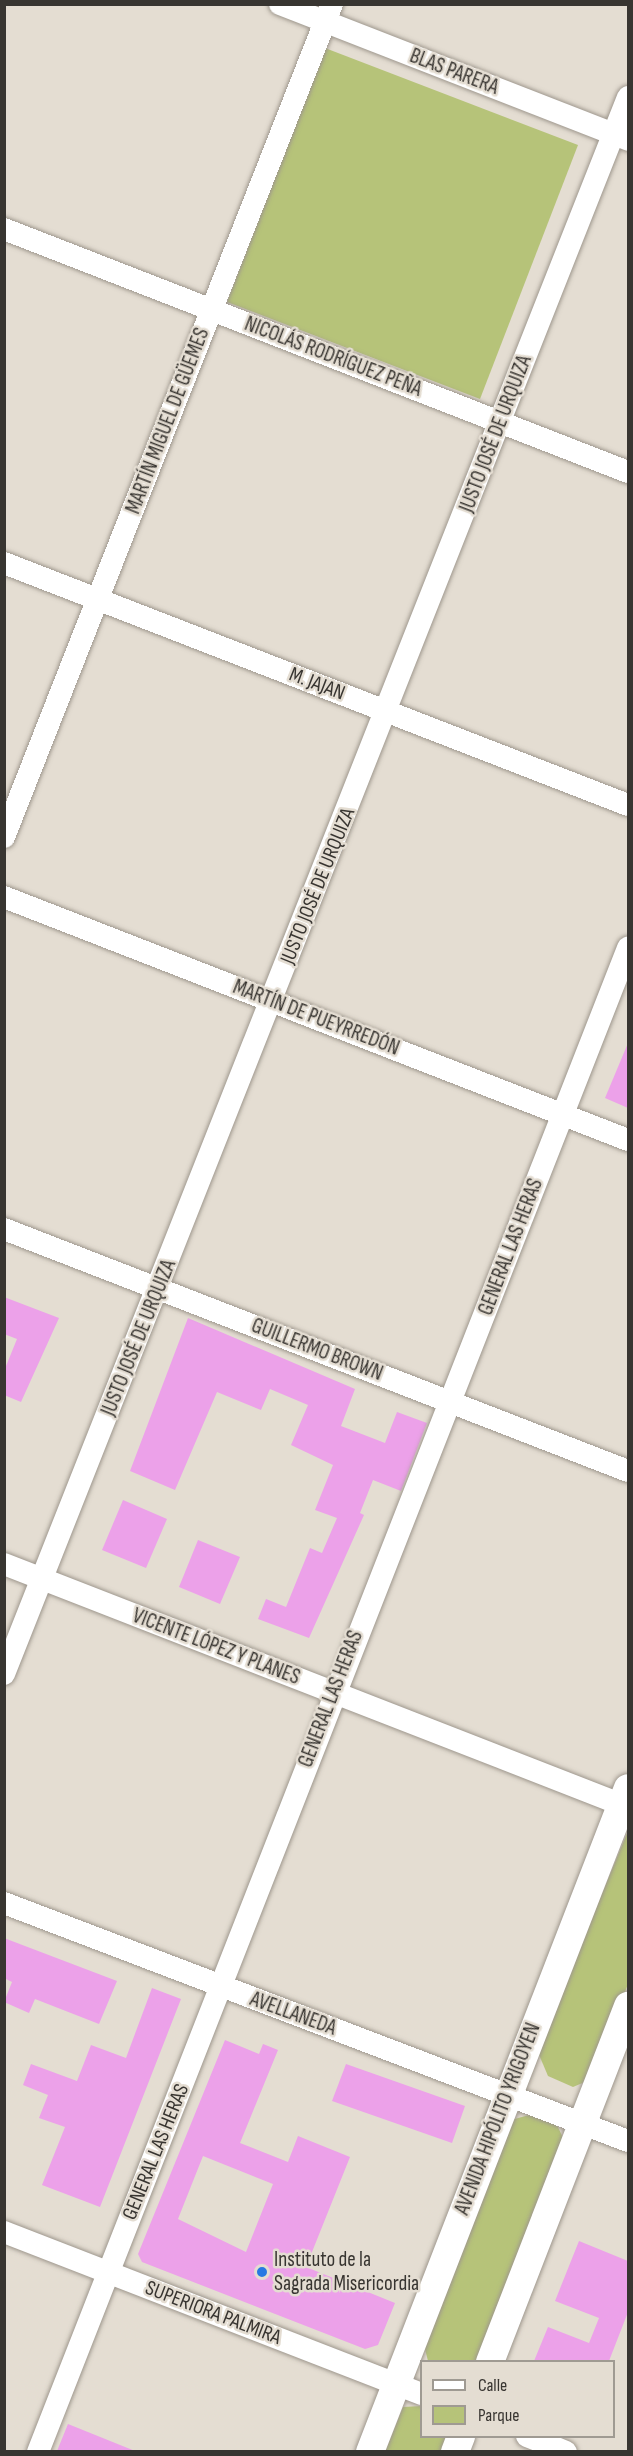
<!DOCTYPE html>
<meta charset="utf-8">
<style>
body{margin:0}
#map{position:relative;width:633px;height:2456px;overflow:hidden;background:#e4ddd2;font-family:"Sofia Sans Condensed",sans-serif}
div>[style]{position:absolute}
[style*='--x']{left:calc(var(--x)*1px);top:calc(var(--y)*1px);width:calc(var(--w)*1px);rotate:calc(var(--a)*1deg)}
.green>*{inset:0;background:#b6c379}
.building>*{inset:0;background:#eca1e9}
.roads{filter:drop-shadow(0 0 2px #9e978d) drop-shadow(0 0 2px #9e978d)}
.minor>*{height:22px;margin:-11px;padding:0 11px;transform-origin:11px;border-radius:11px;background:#fff}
.major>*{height:28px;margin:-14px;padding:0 14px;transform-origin:14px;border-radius:14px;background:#fff}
.dots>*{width:16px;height:16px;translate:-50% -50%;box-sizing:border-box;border:3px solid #e4ddd2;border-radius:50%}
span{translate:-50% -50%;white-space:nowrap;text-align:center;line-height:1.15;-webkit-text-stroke:5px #e4ddd2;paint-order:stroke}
.street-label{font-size:21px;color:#383531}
.poi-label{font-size:21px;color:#383531}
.left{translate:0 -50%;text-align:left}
.frame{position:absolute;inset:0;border:6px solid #383531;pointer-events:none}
.legend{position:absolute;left:420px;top:2360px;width:195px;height:78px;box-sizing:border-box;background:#e4ddd2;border:2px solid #9f9a92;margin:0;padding:8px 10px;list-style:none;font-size:18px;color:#383531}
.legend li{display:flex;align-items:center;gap:12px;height:30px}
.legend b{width:30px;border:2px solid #9f9a92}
</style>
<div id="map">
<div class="green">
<i style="clip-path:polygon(325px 48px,578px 145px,480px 399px,227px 302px)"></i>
<i style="clip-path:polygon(628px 1831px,628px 1984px,592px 2079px,573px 2087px,548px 2076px,537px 2050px)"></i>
<i style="clip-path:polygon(533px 2114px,557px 2125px,564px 2140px,480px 2361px,428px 2361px,423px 2341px,507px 2121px)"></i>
<i style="clip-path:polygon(421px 2406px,422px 2436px,450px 2437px,444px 2451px,385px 2452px,403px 2407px)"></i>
</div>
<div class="building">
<i style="clip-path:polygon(628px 1043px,628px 1108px,605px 1098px)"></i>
<i style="clip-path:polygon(4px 1297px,59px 1318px,21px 1402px,4px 1395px,4px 1371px,17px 1339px,4px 1334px)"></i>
<i style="clip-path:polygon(188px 1318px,355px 1389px,341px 1426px,385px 1443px,397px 1412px,427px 1423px,401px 1491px,373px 1480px,360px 1513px,364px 1515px,309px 1638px,258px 1619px,266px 1599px,286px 1607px,310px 1548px,322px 1553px,337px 1518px,315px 1510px,333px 1465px,291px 1445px,308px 1405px,270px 1389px,261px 1410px,217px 1392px,175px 1490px,130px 1471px)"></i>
<i style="clip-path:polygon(123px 1500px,167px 1519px,146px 1568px,102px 1550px)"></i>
<i style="clip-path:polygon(198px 1540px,240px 1557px,220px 1604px,179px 1587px)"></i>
<i style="clip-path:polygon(4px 1938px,117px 1981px,99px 2024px,35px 1999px,29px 2013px,4px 2002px,12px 1982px,4px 1978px)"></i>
<i style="clip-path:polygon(152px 1988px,181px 1999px,100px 2207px,42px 2185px,65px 2127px,39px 2118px,48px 2095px,23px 2085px,31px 2064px,77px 2081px,91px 2045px,126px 2058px)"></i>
<i style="clip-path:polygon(evenodd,225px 2040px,259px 2054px,263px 2044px,278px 2050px,240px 2143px,288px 2162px,298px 2136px,350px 2157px,306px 2267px,395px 2303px,378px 2345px,365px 2349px,142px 2262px,138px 2254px,225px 2040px,203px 2156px,273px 2184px,246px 2252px,178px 2219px,203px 2156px)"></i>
<i style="clip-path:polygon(346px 2064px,465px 2106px,452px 2143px,332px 2101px)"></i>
<i style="clip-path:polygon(579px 2241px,628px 2261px,628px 2312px,609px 2361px,534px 2361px,548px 2327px,589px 2343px,599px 2318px,555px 2301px)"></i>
<i style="clip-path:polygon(68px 2424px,135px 2451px,57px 2451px)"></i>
</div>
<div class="roads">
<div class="minor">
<i style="--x:280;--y:4;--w:374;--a:21.3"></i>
<i style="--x:4;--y:229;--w:670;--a:21.28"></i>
<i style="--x:4;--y:563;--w:669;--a:21.2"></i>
<i style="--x:4;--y:837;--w:895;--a:-68.51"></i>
<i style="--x:4;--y:897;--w:670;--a:21.28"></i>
<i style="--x:4;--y:1229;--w:669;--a:21.2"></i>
<i style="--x:4;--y:1564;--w:670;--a:21.28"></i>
<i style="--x:4;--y:1674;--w:1696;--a:-68.41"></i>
<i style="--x:4;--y:1903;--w:668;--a:20.88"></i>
<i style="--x:4;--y:2232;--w:448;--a:21.2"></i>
<i style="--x:527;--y:2436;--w:42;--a:22.3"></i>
<i style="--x:38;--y:2452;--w:1616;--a:-68.58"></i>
</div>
<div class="major">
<i style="--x:490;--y:2362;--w:382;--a:-68.8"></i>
<i style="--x:370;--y:2452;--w:712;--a:-68.77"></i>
<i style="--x:455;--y:2452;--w:17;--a:-69"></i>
</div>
</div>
<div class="dots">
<i style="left:262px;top:2272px;background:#2778e3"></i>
</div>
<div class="street-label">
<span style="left:454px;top:72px;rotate:21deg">BLAS PARERA</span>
<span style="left:333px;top:357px;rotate:21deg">NICOLÁS RODRÍGUEZ PEÑA</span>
<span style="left:168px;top:421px;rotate:-69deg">MARTÍN MIGUEL DE GÜEMES</span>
<span style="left:496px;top:434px;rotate:-69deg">JUSTO JOSÉ DE URQUIZA</span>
<span style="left:317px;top:684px;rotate:21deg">M. JAJAN</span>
<span style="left:318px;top:886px;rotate:-68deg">JUSTO JOSÉ DE URQUIZA</span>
<span style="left:316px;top:1018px;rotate:21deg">MARTÍN DE PUEYRREDÓN</span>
<span style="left:511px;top:1247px;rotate:-69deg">GENERAL LAS HERAS</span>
<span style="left:139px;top:1338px;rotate:-68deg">JUSTO JOSÉ DE URQUIZA</span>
<span style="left:317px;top:1350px;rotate:21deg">GUILLERMO BROWN</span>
<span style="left:216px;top:1647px;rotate:21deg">VICENTE LÓPEZ Y PLANES</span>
<span style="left:331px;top:1699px;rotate:-69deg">GENERAL LAS HERAS</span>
<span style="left:293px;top:2014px;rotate:20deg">AVELLANEDA</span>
<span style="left:498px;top:2119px;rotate:-69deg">AVENIDA HIPÓLITO YRIGOYEN</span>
<span style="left:156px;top:2152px;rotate:-68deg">GENERAL LAS HERAS</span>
<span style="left:213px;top:2313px;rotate:21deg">SUPERIORA PALMIRA</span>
</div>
<div class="poi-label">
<span class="left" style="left:274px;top:2272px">Instituto de la<br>Sagrada Misericordia</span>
</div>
<div class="frame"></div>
<ul class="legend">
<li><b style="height:8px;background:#fff"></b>Calle</li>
<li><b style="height:16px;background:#b6c379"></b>Parque</li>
</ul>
</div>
